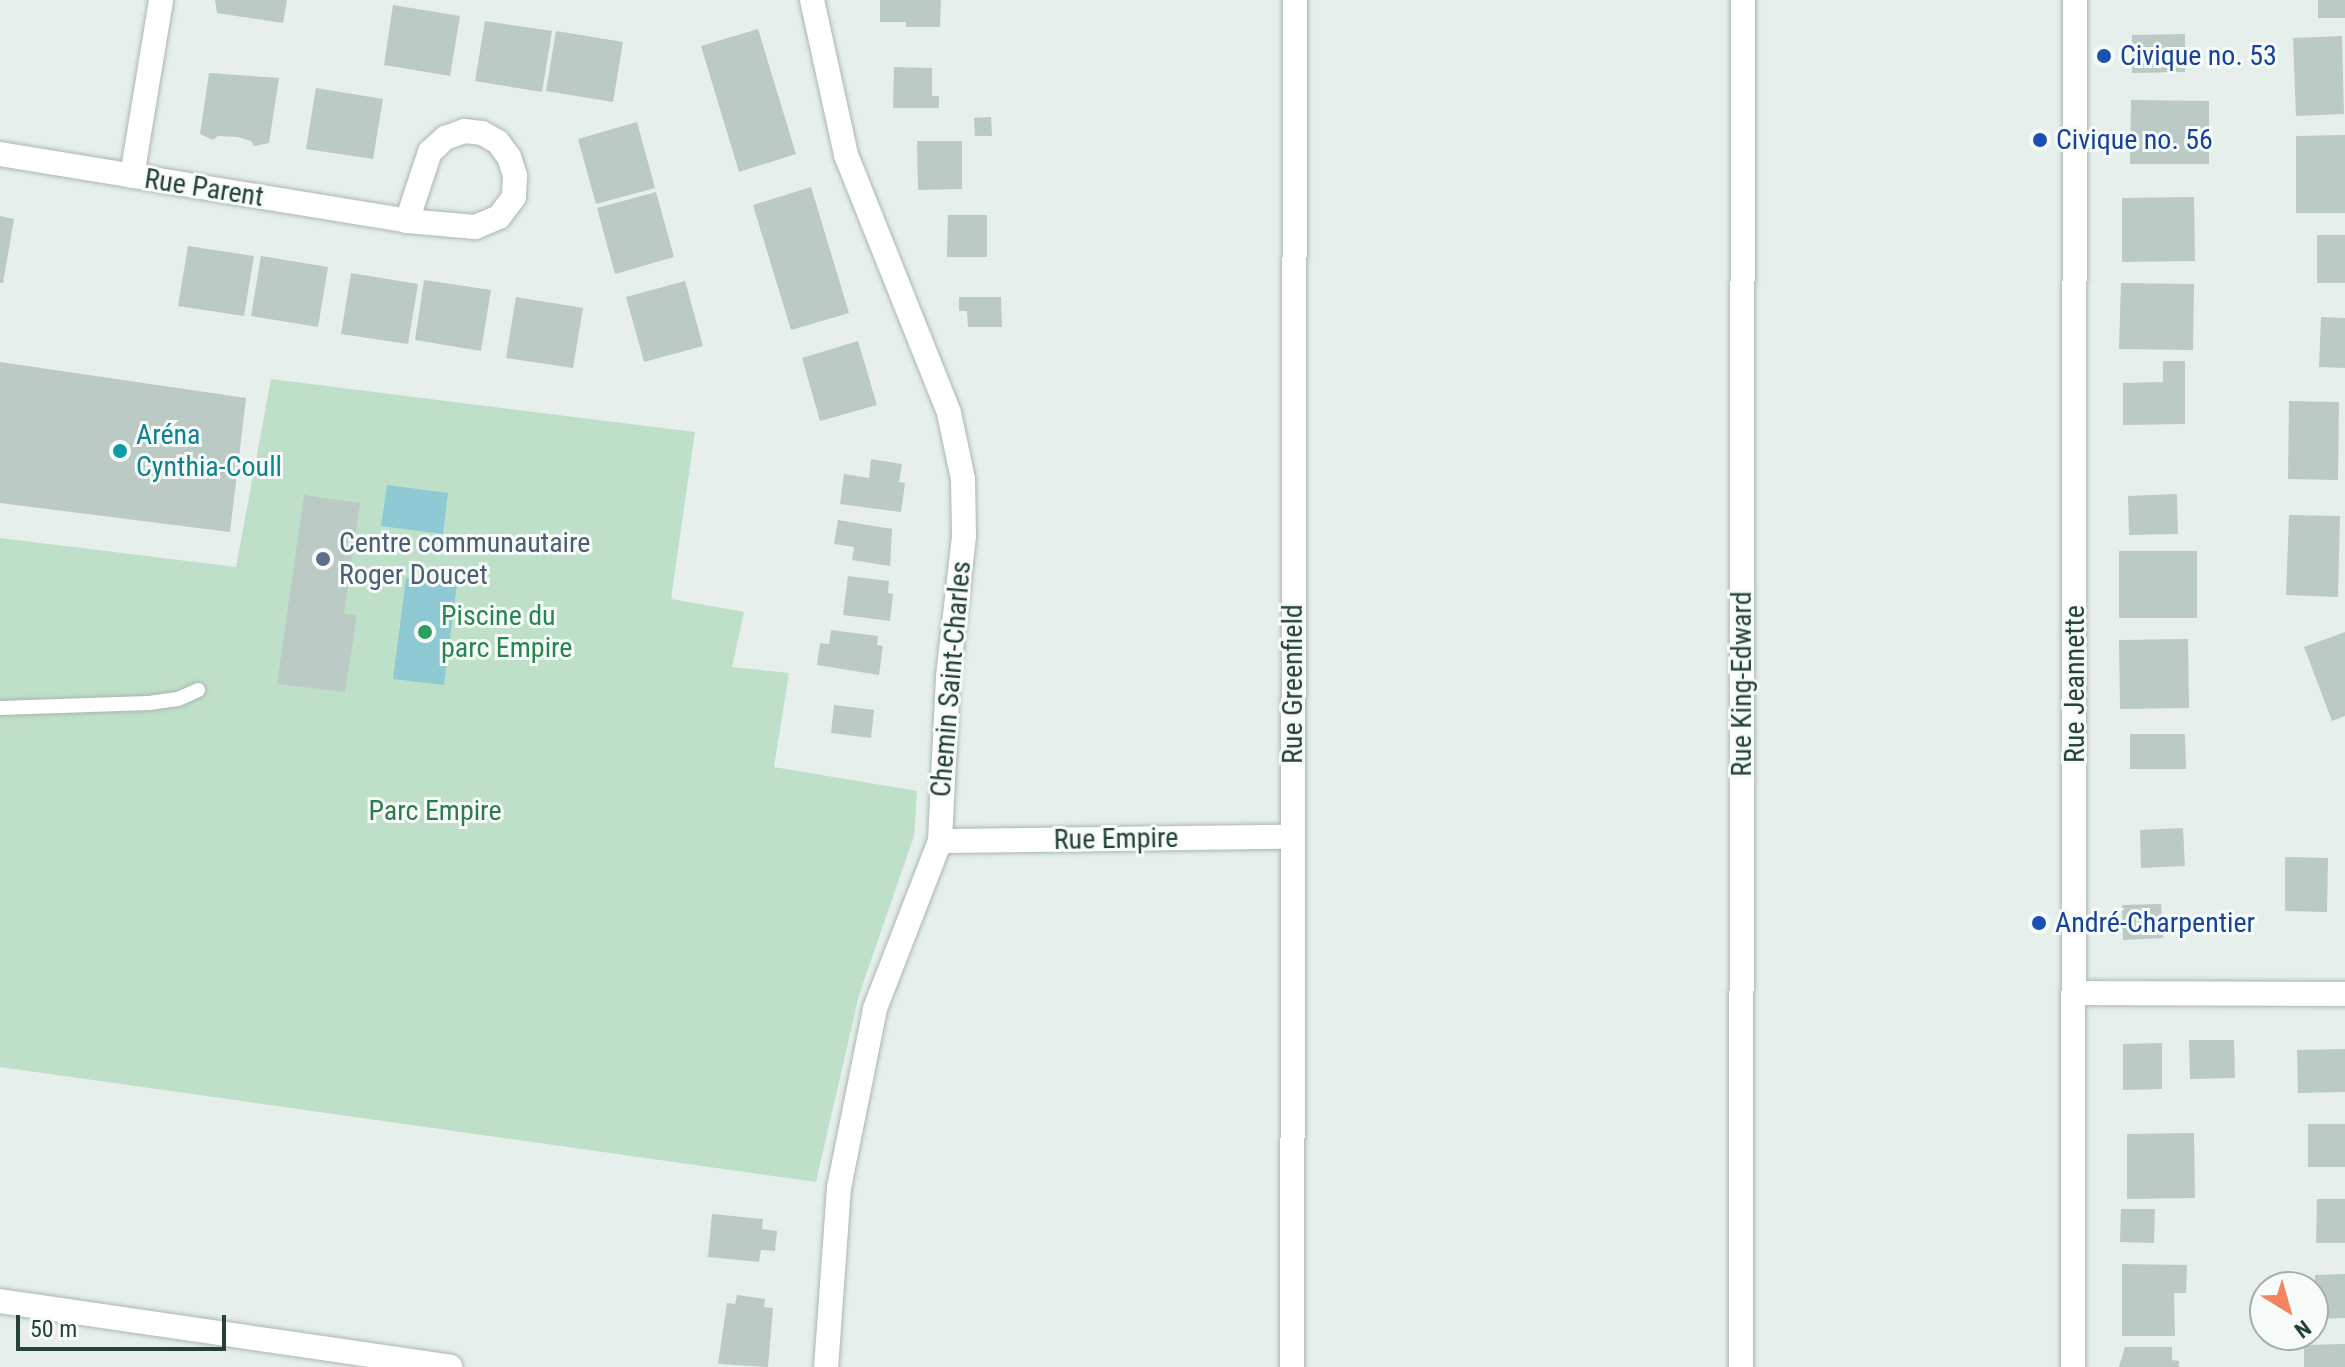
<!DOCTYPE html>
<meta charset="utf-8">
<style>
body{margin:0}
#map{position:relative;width:2345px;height:1367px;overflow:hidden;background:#e6efeb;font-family:"Roboto Condensed",sans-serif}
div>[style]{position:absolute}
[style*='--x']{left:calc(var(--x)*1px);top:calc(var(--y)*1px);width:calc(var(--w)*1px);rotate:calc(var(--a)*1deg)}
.green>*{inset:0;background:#bfe0c8}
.water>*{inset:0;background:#8ec9d4}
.building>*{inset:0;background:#bbcac4}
.roads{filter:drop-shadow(0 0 2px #a8b8b2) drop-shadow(0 0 2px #a8b8b2)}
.service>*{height:14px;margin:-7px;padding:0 7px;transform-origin:7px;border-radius:7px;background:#fff}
.minor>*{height:24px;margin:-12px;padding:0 12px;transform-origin:12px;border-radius:12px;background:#fff}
.dots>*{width:22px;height:22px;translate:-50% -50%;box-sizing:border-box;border:4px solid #f7fbf9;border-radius:50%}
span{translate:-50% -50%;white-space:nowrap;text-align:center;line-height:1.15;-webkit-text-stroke:6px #f7fbf9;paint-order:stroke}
.transit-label{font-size:28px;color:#164399}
.left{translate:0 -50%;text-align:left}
.street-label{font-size:28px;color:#24423a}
.culture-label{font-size:28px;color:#0d838f}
.service-label{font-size:28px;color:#4e5e75}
.leisure-label{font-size:28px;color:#27864d}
.park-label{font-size:28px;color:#2d7a4b}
.north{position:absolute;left:2249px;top:1271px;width:80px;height:80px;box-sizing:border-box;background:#f7fbf9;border:2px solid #a3b1ad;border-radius:50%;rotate:143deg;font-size:22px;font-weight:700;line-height:32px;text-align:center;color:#24423a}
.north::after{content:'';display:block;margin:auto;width:28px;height:36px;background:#f4845f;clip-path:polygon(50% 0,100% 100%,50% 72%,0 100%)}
.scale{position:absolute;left:16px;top:1315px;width:210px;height:36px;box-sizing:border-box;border:4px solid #24423a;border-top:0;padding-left:10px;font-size:24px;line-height:28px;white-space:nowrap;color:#24423a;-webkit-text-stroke:6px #f7fbf9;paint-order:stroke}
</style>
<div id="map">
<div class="green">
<i style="clip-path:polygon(271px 379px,695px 432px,671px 599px,744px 612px,732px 667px,789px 673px,774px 767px,917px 791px,914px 836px,859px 995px,816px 1182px,0 1067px,0 538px,236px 567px)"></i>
</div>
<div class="water">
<i style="clip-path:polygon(387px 485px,448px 493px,443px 534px,381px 526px)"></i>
<i style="clip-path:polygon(406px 578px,457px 584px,444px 685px,393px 679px)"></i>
</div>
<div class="building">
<i style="clip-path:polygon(215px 0,287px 0,283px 23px,217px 13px)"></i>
<i style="clip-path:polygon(880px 0,941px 0,940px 27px,906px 27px,906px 22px,880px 22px)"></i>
<i style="clip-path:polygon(2318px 0,2345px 0,2345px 18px,2318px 18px)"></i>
<i style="clip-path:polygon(393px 5px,460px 16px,450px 76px,384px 65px)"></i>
<i style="clip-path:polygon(485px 21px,552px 31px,542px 92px,475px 81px)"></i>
<i style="clip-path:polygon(758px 29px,796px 154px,739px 172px,701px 46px)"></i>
<i style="clip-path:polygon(556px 31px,623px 42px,613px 102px,546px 91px)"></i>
<i style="clip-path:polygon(2185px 34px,2185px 72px,2132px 73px,2132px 35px)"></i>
<i style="clip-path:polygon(2342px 36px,2344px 114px,2296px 116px,2293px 38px)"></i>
<i style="clip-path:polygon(894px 67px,932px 68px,932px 96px,939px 96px,939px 108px,893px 108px)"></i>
<i style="clip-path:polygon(209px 73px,279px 78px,269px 143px,254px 146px,251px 141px,238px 137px,218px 136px,213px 140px,200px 134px)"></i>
<i style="clip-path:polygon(316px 88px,383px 99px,373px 159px,306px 149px)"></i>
<i style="clip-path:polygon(2131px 100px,2209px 101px,2209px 164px,2130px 164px)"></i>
<i style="clip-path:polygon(991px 117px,992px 136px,975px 136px,974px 118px)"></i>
<i style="clip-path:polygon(637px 122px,655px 188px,596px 204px,578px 139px)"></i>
<i style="clip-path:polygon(2345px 135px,2345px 213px,2296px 213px,2296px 136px)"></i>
<i style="clip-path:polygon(917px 141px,962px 141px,962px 189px,918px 190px)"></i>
<i style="clip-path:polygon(811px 187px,849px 313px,791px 330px,753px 205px)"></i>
<i style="clip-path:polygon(656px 192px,674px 257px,615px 274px,597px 208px)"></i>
<i style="clip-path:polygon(2194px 197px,2195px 261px,2122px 262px,2122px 198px)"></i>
<i style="clip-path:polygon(948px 215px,987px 215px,987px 257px,947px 257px)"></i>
<i style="clip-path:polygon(0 216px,14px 219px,3px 283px,0 283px)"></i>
<i style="clip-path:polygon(2317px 235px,2345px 235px,2345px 283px,2317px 283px)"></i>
<i style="clip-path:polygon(188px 246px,254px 256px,244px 316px,178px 306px)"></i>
<i style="clip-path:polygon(261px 256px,328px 267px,318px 327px,251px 316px)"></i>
<i style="clip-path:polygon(351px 273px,418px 284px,408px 344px,341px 334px)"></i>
<i style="clip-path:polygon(424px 280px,491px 290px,481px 351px,415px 340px)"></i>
<i style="clip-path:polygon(685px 281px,703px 346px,644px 362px,626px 297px)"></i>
<i style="clip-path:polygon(2121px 283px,2194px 284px,2193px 350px,2119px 349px)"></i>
<i style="clip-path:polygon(516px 297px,583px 308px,573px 368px,506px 358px)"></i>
<i style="clip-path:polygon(959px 297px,1001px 297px,1002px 327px,968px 327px,967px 311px,959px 311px)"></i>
<i style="clip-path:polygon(2321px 317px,2345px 318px,2345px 368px,2319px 367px)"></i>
<i style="clip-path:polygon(858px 341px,877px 405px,820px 421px,802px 358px)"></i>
<i style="clip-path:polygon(2163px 361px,2185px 361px,2185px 424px,2123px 425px,2123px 383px,2163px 382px)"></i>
<i style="clip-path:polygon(0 362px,246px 398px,230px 532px,0 503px)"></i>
<i style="clip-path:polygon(2289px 401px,2339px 402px,2338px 480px,2288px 479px)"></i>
<i style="clip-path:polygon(871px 459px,902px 464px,899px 482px,905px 483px,901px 512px,840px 504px,844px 474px,869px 478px)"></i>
<i style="clip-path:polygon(2177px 494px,2178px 534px,2129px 535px,2128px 496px)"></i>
<i style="clip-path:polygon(304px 495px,360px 503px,344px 614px,357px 615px,345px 692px,277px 684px)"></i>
<i style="clip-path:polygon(2289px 515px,2340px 516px,2338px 597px,2286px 595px)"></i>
<i style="clip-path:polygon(838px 520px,892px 529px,890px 566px,852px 560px,854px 547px,834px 544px)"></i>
<i style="clip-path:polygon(2119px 551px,2197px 551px,2197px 618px,2119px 618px)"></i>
<i style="clip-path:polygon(848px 576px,889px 581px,888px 593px,893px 594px,890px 621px,843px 615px)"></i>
<i style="clip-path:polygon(831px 630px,878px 636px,877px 645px,883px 646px,879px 675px,817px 665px,820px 643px,829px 644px)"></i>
<i style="clip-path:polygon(2345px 632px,2345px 716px,2332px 721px,2304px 647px)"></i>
<i style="clip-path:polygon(2188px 639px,2189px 708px,2120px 709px,2119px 640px)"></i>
<i style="clip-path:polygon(834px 705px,874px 710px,871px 738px,831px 733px)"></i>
<i style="clip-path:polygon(2130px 734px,2185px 734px,2186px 769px,2130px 769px)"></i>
<i style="clip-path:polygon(2183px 828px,2185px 866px,2141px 868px,2140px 830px)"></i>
<i style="clip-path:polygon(2285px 857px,2328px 858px,2327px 912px,2285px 911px)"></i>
<i style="clip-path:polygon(2161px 904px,2163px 938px,2123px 940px,2122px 905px)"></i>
<i style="clip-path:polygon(2189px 1040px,2234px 1040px,2235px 1078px,2190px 1079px)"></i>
<i style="clip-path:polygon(2162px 1043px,2162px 1089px,2123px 1090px,2123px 1044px)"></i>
<i style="clip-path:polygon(2345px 1049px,2345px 1092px,2298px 1093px,2297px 1050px)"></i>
<i style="clip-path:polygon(2308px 1124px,2345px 1124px,2345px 1167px,2308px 1167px)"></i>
<i style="clip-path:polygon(2194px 1133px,2195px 1198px,2127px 1199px,2127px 1134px)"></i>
<i style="clip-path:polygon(2317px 1199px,2345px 1199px,2345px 1243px,2316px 1243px)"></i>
<i style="clip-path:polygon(2121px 1209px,2155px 1209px,2154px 1243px,2120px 1242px)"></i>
<i style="clip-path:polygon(712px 1214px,763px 1219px,762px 1229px,777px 1231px,775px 1251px,761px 1250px,759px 1262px,708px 1257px)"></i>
<i style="clip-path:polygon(2122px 1264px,2187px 1265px,2186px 1293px,2174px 1293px,2175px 1336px,2122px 1336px)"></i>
<i style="clip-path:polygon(2345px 1274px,2345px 1318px,2315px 1319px,2315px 1275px)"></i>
<i style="clip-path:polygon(737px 1295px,765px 1299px,764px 1307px,773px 1308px,768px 1367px,718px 1364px,727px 1303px,735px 1304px)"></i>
<i style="clip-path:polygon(2345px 1344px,2345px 1367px,2304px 1367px,2304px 1345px)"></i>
<i style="clip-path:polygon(2125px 1347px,2172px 1347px,2172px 1360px,2179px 1361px,2179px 1367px,2119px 1367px)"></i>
</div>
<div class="roads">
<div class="service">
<i style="--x:0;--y:708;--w:149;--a:-1.9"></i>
<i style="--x:149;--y:703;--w:29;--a:-8"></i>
<i style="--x:178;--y:699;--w:22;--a:-24"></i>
</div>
<div class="minor">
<i style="--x:812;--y:0;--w:159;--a:77.6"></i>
<i style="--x:846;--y:155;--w:278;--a:68.2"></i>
<i style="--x:949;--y:413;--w:67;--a:78"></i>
<i style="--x:963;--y:479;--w:57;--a:89"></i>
<i style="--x:964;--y:536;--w:142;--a:96.5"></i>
<i style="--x:948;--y:677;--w:164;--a:92.8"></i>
<i style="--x:940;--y:841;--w:180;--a:111.2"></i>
<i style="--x:875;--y:1009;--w:182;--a:101.4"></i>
<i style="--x:839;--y:1187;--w:180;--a:94.1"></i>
<i style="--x:464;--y:131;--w:18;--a:6"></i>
<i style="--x:482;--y:133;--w:18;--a:29"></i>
<i style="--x:498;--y:142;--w:19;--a:54"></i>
<i style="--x:509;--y:157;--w:20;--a:72"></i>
<i style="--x:515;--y:176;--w:21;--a:93"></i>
<i style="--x:514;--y:197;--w:25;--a:127"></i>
<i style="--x:499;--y:217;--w:26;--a:157"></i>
<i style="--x:475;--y:227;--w:68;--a:-175"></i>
<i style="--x:407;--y:221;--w:73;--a:-71.6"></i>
<i style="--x:430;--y:152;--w:21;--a:-43"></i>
<i style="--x:445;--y:138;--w:20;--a:-20"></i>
<i style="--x:0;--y:154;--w:412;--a:9.3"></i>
<i style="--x:132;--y:176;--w:178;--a:-80.6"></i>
<i style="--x:940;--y:841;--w:352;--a:-0.7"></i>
<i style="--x:2075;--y:993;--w:270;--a:0.2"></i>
<i style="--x:0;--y:1301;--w:455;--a:8.3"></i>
<i style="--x:1292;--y:1367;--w:1367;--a:-89.87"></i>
<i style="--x:1741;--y:1367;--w:1367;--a:-89.92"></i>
<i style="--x:2073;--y:1367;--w:1367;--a:-89.92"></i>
</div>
</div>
<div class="dots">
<i style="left:2104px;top:56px;background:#1a4fb4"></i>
<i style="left:2040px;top:140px;background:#1a4fb4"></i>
<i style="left:120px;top:451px;background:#0f9aa8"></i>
<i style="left:323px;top:559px;background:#5c6f8a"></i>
<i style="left:425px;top:632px;background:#2e9e5b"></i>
<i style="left:2039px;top:923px;background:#1a4fb4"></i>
</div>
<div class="transit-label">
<span class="left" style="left:2120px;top:56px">Civique no. 53</span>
<span class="left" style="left:2056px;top:140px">Civique no. 56</span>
<span class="left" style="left:2055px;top:923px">André-Charpentier</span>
</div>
<div class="street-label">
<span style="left:204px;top:188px;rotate:9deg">Rue Parent</span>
<span style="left:951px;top:679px;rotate:-85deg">Chemin Saint-Charles</span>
<span style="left:1293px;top:684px;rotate:-90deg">Rue Greenfield</span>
<span style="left:1742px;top:684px;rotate:-90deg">Rue King-Edward</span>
<span style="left:2075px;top:684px;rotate:-90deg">Rue Jeannette</span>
<span style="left:1116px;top:839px;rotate:-1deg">Rue Empire</span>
</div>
<div class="culture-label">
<span class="left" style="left:136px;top:451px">Aréna<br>Cynthia-Coull</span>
</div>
<div class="service-label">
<span class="left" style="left:339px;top:559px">Centre communautaire<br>Roger Doucet</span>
</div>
<div class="leisure-label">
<span class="left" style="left:441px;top:632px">Piscine du<br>parc Empire</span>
</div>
<div class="park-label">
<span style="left:435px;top:811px">Parc Empire</span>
</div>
<div class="north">N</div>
<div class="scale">50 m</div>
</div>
